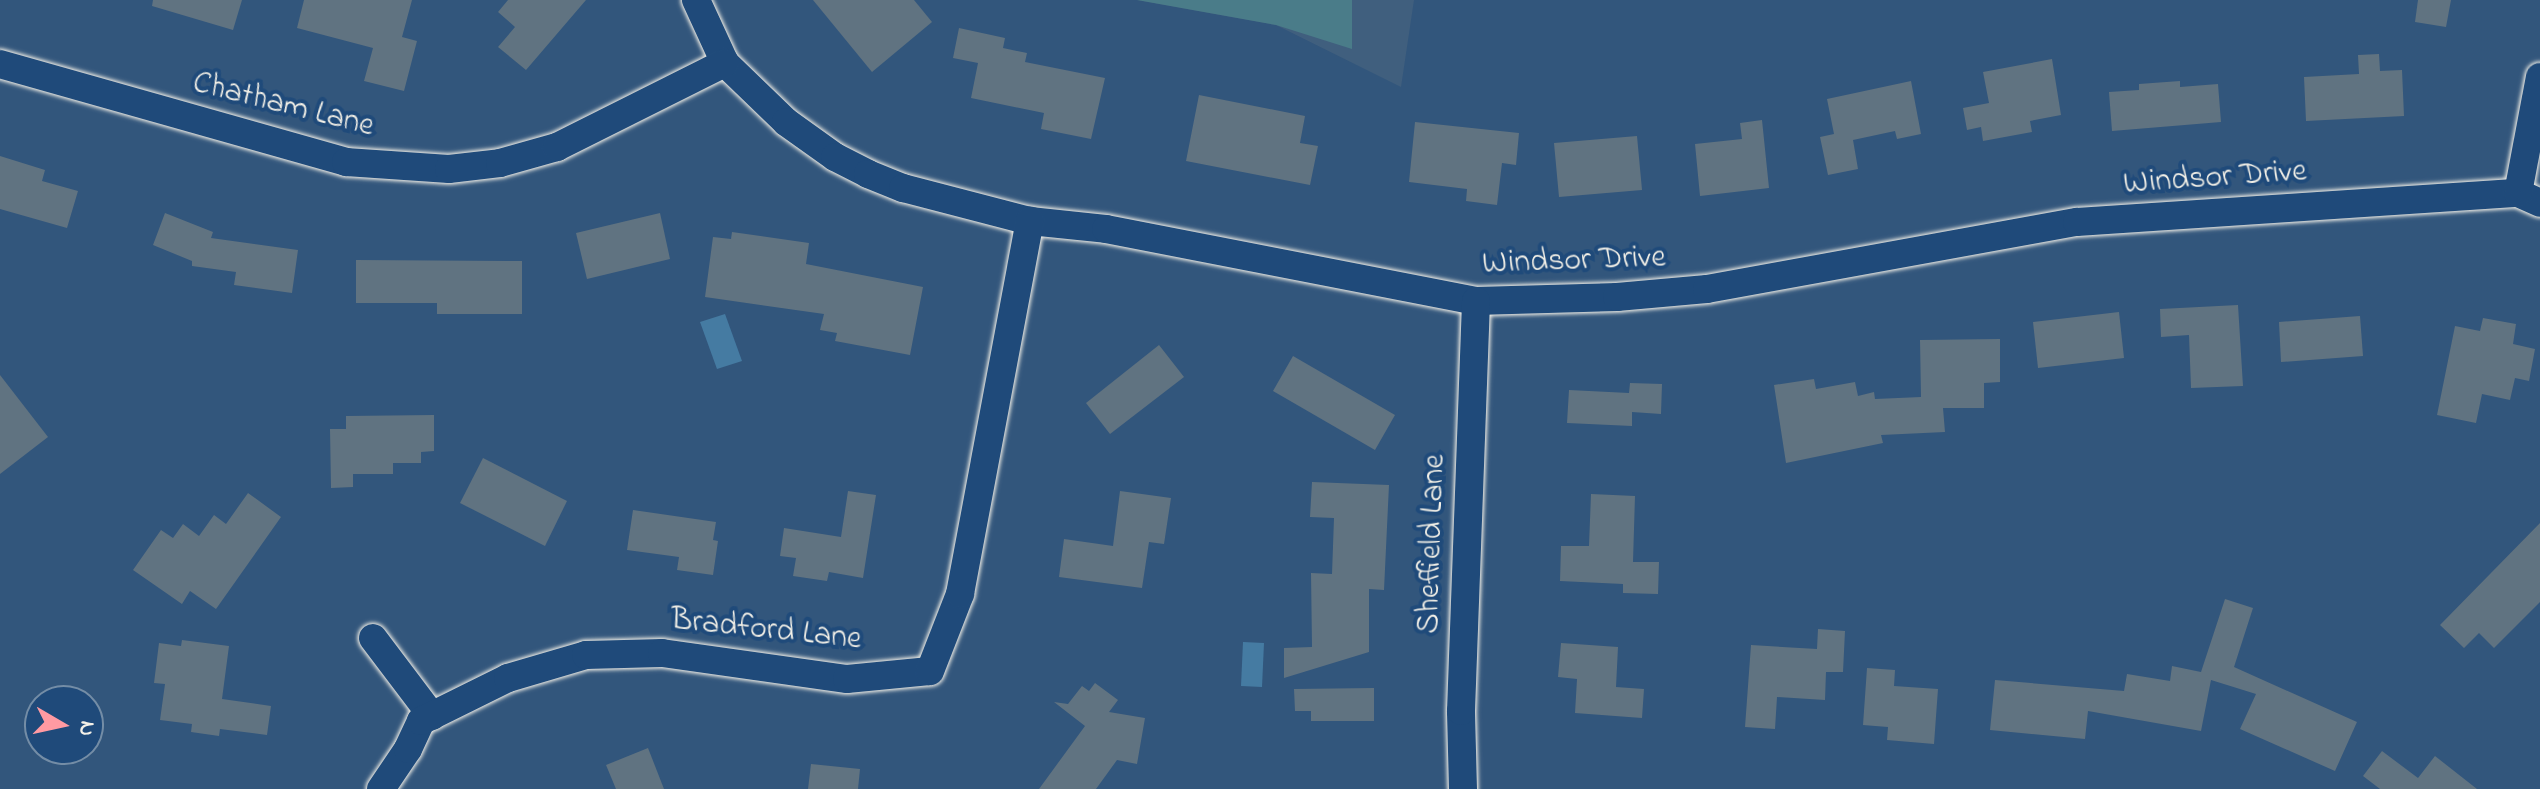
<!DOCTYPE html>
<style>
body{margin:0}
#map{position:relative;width:2540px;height:789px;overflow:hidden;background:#32567c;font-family:"Indie Flower",sans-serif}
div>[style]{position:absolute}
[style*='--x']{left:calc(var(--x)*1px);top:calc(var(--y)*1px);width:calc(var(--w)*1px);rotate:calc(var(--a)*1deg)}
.built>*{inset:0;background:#405f7e}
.green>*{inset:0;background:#4a7c89}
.water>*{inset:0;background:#457ba2}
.building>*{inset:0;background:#607381}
.roads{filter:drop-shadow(0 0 2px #f4f1e8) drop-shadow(0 0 2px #f4f1e8)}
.minor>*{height:28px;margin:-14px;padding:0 14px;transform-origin:14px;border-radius:14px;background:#1f4a7a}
span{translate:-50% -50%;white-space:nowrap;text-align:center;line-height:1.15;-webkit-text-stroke:8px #1f4a7a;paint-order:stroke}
.street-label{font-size:32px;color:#f4f1e8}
.north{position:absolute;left:24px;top:685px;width:80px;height:80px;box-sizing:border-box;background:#1f4a7a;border:2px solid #748da6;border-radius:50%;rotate:99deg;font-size:22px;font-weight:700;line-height:32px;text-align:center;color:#f4f1e8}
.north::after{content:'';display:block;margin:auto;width:28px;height:36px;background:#ff9aa2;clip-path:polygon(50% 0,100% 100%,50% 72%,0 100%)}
</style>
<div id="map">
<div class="built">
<i style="clip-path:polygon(1137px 0,1414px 0,1401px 87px,1276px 25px)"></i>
</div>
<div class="green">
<i style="clip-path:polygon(1137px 0,1352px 0,1352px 49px,1276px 25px)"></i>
</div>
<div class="water">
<i style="clip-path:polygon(725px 314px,742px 361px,717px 369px,700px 322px)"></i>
<i style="clip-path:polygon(1243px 642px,1264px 643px,1262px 687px,1241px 686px)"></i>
</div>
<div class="building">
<i style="clip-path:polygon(153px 0,242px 0,233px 30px,152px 6px)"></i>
<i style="clip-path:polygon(304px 0,412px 0,402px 37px,417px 41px,404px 91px,364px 81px,373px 48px,297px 28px)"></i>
<i style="clip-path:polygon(508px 0,586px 0,526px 70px,498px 47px,515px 27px,498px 12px)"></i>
<i style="clip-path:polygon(813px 0,914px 0,932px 22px,872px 72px)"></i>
<i style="clip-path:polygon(2418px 0,2451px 0,2446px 27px,2415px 22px)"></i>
<i style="clip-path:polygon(959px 28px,1005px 38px,1003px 48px,1027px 53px,1025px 62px,1105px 78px,1091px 139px,1041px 129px,1044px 113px,971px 98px,978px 63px,953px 58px)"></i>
<i style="clip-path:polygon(2379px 54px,2380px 71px,2402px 70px,2404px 116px,2306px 121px,2304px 77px,2359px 74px,2358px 55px)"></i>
<i style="clip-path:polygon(2052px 59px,2061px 115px,2030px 121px,2032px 132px,1983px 141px,1981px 127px,1967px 130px,1963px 108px,1989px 103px,1983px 72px)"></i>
<i style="clip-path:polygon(1911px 81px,1921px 134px,1897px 139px,1895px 131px,1853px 140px,1858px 169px,1828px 175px,1820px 137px,1834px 134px,1827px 99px)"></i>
<i style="clip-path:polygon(2180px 81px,2180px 87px,2218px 84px,2221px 122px,2112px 131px,2109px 92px,2139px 90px,2139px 84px)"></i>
<i style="clip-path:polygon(1199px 95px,1305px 116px,1300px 143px,1318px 146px,1310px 185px,1186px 161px)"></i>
<i style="clip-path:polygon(1762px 120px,1769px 188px,1700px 196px,1695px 144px,1742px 139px,1740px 123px)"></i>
<i style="clip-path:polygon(1415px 122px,1519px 133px,1516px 165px,1502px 163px,1497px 205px,1466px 201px,1467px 189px,1409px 182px)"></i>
<i style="clip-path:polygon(1637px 136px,1642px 190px,1559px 197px,1554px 143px)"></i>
<i style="clip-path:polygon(0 156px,45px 170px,42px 181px,78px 191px,67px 228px,0 209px)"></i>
<i style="clip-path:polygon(165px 213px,213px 232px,211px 238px,298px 250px,292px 293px,234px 285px,236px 272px,192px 266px,192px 261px,153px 245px)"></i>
<i style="clip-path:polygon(660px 213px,670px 259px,587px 279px,576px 233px)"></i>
<i style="clip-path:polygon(732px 232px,809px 243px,806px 264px,923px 287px,910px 355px,835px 341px,837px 333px,820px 330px,824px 314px,705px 297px,713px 237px,731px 239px)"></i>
<i style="clip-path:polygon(356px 260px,522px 261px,522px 314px,437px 314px,437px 303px,356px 303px)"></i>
<i style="clip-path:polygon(2238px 305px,2243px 386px,2191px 388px,2189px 335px,2161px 337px,2160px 309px)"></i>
<i style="clip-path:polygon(2119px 312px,2124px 358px,2038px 368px,2033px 322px)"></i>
<i style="clip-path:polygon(2360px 316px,2363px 356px,2281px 362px,2279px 322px)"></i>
<i style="clip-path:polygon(2483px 318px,2516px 324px,2513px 344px,2535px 349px,2529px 381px,2515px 378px,2510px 400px,2482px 394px,2476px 423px,2437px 415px,2455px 326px,2480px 331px)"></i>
<i style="clip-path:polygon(2000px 339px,2000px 382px,1984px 383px,1984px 408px,1943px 408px,1945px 432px,1881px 435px,1883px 443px,1786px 463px,1774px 385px,1814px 379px,1816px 389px,1855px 382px,1858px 396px,1874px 392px,1875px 399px,1921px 397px,1920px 340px)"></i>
<i style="clip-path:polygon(1159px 345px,1184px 377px,1110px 434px,1086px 403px)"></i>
<i style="clip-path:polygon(1293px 356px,1395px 415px,1375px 450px,1273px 391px)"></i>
<i style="clip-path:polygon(0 375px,48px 437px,0 474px)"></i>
<i style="clip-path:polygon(1630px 383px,1662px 384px,1661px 414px,1632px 412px,1632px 426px,1567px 423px,1569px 390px,1629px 393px)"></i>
<i style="clip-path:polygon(434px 415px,434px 451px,421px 452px,421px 463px,393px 463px,393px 474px,353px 474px,353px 487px,331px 488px,330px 429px,346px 429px,346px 416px)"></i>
<i style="clip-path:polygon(483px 458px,567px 501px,545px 546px,460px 503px)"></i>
<i style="clip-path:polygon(1312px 482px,1389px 485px,1384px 590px,1369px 589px,1369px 652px,1284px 678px,1284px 648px,1312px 647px,1311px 573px,1332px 574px,1334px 518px,1310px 517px)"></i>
<i style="clip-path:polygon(848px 491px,876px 495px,863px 578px,829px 572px,827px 581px,793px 576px,796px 558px,780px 556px,784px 528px,841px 537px)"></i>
<i style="clip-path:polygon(1120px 491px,1171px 498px,1164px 544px,1149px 542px,1142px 588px,1059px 577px,1064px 539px,1113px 546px)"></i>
<i style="clip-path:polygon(248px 493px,281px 517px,216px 609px,190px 591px,182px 604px,133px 570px,161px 530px,173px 538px,183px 524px,199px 536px,214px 515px,226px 524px)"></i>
<i style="clip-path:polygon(1591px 494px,1635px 496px,1633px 562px,1659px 562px,1658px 594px,1623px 593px,1623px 584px,1560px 581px,1561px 546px,1589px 546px)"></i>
<i style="clip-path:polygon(633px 510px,716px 522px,713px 540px,718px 541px,713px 575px,677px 570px,679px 557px,627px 550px)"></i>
<i style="clip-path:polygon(2540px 523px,2540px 602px,2494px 648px,2479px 633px,2464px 648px,2440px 625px)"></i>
<i style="clip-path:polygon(2225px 599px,2253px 608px,2234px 667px,2357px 722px,2335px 771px,2240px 729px,2256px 694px,2211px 680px,2201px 731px,2088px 711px,2085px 739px,1990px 730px,1995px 680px,2124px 691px,2127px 674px,2170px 681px,2172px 666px,2201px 672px)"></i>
<i style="clip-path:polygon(1818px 629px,1845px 631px,1843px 672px,1826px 672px,1825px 700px,1777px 697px,1775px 729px,1745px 727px,1751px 645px,1817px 649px)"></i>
<i style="clip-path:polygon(182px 640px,229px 646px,222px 699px,271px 706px,267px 735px,220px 729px,219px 736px,191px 732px,192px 724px,160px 720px,165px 684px,154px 683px,159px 643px,181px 646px)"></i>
<i style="clip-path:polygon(1561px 643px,1618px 647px,1616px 687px,1644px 689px,1642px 718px,1575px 713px,1577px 679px,1558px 677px)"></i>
<i style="clip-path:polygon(1867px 668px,1895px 670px,1894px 686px,1938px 689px,1934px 744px,1887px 740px,1888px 727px,1863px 725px)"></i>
<i style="clip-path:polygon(1095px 683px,1118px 700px,1109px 712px,1145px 718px,1137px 764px,1117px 760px,1096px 789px,1039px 789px,1085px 726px,1054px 702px,1068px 704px,1082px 686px,1089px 691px)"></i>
<i style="clip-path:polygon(1374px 688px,1374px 721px,1311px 721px,1311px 711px,1295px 711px,1294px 689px)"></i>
<i style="clip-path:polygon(648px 748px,664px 789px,616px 789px,606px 765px)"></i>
<i style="clip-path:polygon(2382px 751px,2418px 778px,2435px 756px,2477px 789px,2380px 789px,2363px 776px)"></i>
<i style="clip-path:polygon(811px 764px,860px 769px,858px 789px,808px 789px)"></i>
</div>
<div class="roads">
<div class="minor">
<i style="--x:696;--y:0;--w:69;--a:65.3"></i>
<i style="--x:725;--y:63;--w:85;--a:44"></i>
<i style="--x:786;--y:122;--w:60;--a:35.5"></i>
<i style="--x:835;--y:157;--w:37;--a:27"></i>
<i style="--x:868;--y:174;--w:38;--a:22"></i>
<i style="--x:903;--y:188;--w:131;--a:14.6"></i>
<i style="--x:1030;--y:221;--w:76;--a:6"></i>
<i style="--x:1106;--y:229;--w:377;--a:11"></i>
<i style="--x:1476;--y:301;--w:141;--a:-1.6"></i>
<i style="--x:1617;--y:297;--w:90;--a:-5.1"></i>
<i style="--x:1707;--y:289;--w:376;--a:-10.3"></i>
<i style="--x:2077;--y:222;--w:442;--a:-3.8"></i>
<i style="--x:2518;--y:193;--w:24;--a:24"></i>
<i style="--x:0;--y:64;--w:360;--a:15.8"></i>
<i style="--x:346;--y:162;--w:103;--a:3.9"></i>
<i style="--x:449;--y:169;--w:51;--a:-6.7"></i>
<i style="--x:500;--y:163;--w:59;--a:-15.7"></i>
<i style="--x:557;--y:147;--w:188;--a:-26.6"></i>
<i style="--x:2518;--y:193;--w:118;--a:-79.3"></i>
<i style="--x:373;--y:638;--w:98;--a:52.9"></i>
<i style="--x:381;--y:789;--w:48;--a:-56"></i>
<i style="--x:408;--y:749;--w:31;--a:-65"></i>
<i style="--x:421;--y:721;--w:97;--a:-26.3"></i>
<i style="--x:508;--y:678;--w:81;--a:-16.4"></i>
<i style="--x:586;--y:655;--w:76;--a:-1.5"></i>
<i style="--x:662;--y:653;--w:187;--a:8"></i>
<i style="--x:847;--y:679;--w:83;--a:-5.5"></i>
<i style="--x:930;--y:671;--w:83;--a:-68.7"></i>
<i style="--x:960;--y:594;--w:380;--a:-79.4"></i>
<i style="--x:1463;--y:789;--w:78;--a:-91.5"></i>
<i style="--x:1461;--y:711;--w:410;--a:-87.9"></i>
</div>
</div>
<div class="street-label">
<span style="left:283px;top:106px;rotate:14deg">Chatham Lane</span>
<span style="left:2215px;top:179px;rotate:-4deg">Windsor Drive</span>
<span style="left:1574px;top:262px;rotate:-2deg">Windsor Drive</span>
<span style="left:1433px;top:544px;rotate:-88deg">Sheffield Lane</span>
<span style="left:766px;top:631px;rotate:6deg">Bradford Lane</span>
</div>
<div class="north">N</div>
</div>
